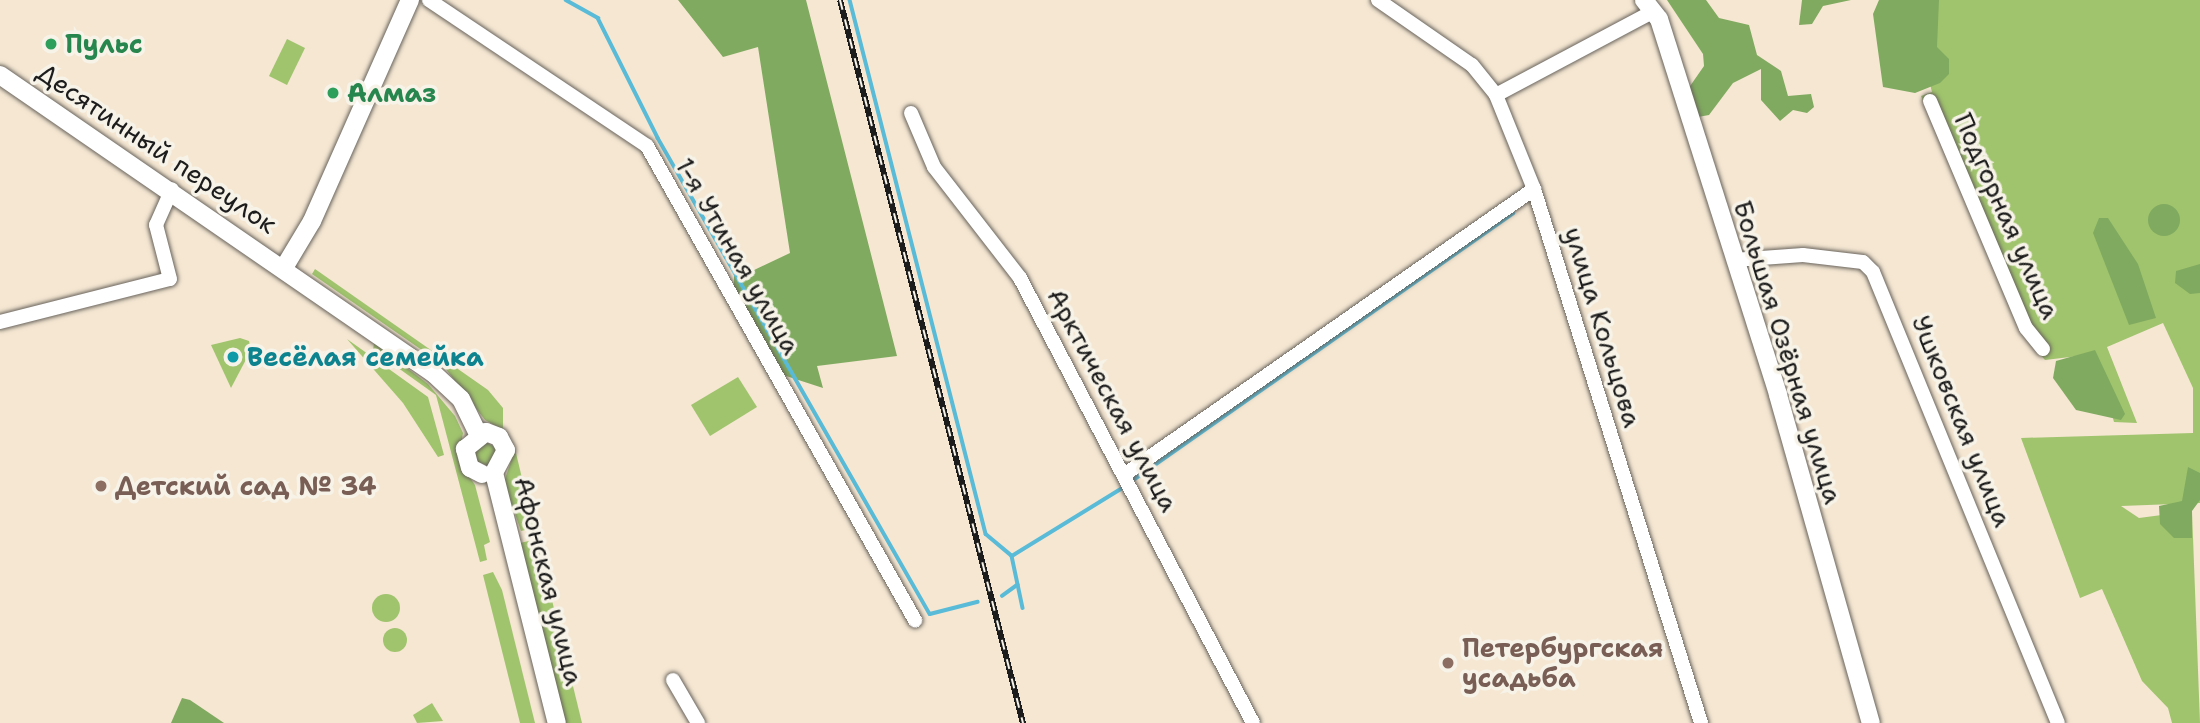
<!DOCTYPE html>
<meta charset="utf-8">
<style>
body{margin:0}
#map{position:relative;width:2200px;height:723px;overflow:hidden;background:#f5e7d2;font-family:"Shantell Sans",sans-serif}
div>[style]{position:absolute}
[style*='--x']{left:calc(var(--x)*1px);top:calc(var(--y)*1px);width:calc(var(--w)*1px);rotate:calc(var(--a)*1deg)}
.green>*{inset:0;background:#a0c46d}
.round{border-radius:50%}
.forest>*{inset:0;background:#80aa60}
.stream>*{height:3.5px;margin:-1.75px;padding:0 1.75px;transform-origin:1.75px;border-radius:1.75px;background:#59bbd7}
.roads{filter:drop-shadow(0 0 2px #68635c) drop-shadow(0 0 2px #68635c)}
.minor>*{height:14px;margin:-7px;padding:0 7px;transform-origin:7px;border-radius:7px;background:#fff}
.tertiary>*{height:18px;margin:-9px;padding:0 9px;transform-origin:9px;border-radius:9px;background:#fff}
.rail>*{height:6px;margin-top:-3px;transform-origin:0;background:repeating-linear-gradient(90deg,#f7f3e8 0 10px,#1c1c1c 0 20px);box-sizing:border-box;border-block:2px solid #1c1c1c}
.dots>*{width:19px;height:19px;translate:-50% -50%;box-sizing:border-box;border:4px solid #f7f3e8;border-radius:50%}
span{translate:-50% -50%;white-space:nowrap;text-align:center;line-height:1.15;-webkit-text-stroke:7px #f7f3e8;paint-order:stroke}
.leisure-label{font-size:26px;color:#27864d;font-weight:700}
.left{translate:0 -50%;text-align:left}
.street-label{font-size:26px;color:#1c1c1c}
.culture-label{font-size:26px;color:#0d838f;font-weight:700}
.education-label{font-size:26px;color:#785e54;font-weight:700}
</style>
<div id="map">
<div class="green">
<i style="clip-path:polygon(1908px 0,2200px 0,2200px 503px,2121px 506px,2139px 518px,2192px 511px,2200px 723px,2172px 723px,2168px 708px,2142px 681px,2102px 589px,2080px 598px,2021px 438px,2193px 433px,2193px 388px,2163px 323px,2107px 347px,2137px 423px,2114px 422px,2095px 354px,2045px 360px,2023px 335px,1921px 96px,1932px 92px)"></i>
<i style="clip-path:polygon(287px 39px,305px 48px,287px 85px,269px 76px)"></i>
<i style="clip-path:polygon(315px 269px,488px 390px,503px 408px,503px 430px,485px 420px,442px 364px,312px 274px)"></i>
<i style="clip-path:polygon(240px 338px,249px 341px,251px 350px,231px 388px,211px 345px)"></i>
<i style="clip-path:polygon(347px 339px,428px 397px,444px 455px,438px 457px,403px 403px)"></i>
<i style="clip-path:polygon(374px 343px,428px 384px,455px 416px,463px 433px,458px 460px,475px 485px,490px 542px,484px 545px,487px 560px,480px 562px,436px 395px,373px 350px)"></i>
<i style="clip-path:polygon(738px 377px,757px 407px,710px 436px,691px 405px)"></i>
<i style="clip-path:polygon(483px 440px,499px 450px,489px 466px,475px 461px,475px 446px)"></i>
<i style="clip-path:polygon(515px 449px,534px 528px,521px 531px,504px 482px)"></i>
<i style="clip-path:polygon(537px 539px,582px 723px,565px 723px,520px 543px)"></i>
<i style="clip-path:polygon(493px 572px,502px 590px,535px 723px,520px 723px,483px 575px)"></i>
<i class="round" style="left:372px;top:594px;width:28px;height:28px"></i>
<i class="round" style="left:383px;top:628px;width:24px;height:24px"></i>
<i style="clip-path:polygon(432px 703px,443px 721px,417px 723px,413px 715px)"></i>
</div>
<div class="forest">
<i style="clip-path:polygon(678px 0,806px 0,897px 356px,817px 366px,823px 388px,783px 375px,734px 290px,734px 261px,752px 271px,790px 253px,758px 47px,723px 57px)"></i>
<i style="clip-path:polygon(1667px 0,1706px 0,1719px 18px,1749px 25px,1757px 55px,1781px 71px,1788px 96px,1811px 94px,1814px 107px,1807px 113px,1793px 110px,1780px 121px,1761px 100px,1761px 69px,1733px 83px,1709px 115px,1698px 117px,1688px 89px,1704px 66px,1703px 54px)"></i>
<i style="clip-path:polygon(1802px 0,1851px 0,1823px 6px,1812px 24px,1799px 25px)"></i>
<i style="clip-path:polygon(1879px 0,1939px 0,1937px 47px,1949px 59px,1949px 74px,1940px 83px,1915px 93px,1883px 87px,1873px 14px)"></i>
<i class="round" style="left:2148px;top:204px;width:32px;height:32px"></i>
<i style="clip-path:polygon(2099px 218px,2108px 218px,2138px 264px,2156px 318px,2129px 325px,2093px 233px)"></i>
<i style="clip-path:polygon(2200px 264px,2200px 293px,2190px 294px,2175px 283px,2176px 271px)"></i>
<i style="clip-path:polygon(2095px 350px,2125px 414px,2121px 420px,2076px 410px,2053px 378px,2056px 361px)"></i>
<i style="clip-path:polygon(2188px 467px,2200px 473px,2200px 500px,2192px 511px,2192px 538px,2174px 538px,2160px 524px,2159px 506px,2182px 501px)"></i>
<i style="clip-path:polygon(182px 698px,190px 700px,224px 723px,171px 723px)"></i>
</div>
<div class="stream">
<i style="--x:566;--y:0;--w:37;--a:29"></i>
<i style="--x:598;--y:18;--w:134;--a:63.4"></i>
<i style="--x:658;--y:138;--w:548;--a:60.26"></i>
<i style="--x:930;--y:614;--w:49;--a:-14.3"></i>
<i style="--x:850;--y:0;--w:551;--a:75.71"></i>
<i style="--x:986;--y:534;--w:34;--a:40"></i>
<i style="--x:1012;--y:556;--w:53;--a:78.1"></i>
<i style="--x:1135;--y:479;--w:462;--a:-35.1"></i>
<i style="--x:1012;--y:556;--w:132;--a:-31.6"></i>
<i style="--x:1002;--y:596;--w:19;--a:-36"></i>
</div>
<div class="roads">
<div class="minor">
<i style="--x:429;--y:0;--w:262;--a:33.8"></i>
<i style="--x:647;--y:146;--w:545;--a:60.52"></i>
<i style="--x:1378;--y:0;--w:114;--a:34.7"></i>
<i style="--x:1472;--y:65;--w:38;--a:51"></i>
<i style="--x:1496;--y:95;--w:101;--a:68"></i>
<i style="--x:1534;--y:189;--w:560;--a:72.63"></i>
<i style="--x:1496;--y:95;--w:179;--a:-28"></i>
<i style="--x:1930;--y:101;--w:246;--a:67.1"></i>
<i style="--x:2026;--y:328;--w:27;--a:51"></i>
<i style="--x:911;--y:113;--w:59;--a:66.9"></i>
<i style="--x:934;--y:167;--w:140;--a:52.2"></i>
<i style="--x:1020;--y:278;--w:502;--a:62.36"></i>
<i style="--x:1734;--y:260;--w:69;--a:-4.1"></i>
<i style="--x:1803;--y:255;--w:60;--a:6.7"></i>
<i style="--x:1863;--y:262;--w:14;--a:45"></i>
<i style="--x:1873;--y:272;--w:487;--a:67.7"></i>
<i style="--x:0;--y:322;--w:175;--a:-14.2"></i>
<i style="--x:170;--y:279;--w:56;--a:-104.5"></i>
<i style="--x:156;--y:225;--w:39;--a:-66"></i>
<i style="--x:1124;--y:475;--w:500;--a:-34.9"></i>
<i style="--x:673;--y:680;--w:50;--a:59.8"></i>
</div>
<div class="tertiary">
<i style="--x:1644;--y:0;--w:24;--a:52"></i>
<i style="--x:1659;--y:19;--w:394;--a:72.4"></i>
<i style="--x:1778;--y:395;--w:341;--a:74.2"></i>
<i style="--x:0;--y:75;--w:526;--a:34.54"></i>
<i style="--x:433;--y:373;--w:38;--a:43"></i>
<i style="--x:461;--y:399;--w:39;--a:64"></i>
<i style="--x:285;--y:266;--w:52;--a:-59"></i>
<i style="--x:312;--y:221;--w:242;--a:-66.1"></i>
<i style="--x:494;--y:473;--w:258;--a:75.9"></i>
<i style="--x:482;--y:474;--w:13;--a:-153"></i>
<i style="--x:470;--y:468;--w:20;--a:-105"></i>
<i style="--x:465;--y:449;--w:27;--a:-39"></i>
<i style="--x:486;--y:432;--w:14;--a:21"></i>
<i style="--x:499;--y:437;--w:15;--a:62"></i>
<i style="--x:506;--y:450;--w:26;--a:118"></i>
</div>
</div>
<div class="rail">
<i style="--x:840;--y:0;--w:746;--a:75.8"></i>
</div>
<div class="dots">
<i style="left:51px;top:44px;background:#2e9e5b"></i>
<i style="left:333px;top:93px;background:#2e9e5b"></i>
<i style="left:233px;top:357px;background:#0f9aa8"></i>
<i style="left:101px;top:486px;background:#8d6e63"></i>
<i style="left:1448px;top:663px;background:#8d6e63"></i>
</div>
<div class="leisure-label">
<span class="left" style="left:65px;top:44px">Пульс</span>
<span class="left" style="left:347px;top:93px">Алмаз</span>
</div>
<div class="street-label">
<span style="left:157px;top:148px;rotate:34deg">Десятинный переулок</span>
<span style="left:2007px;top:216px;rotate:66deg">Подгорная улица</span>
<span style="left:738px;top:256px;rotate:60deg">1-я Утиная улица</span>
<span style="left:1603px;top:327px;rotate:73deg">улица Кольцова</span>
<span style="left:1788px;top:352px;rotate:73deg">Большая Озёрная улица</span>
<span style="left:1113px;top:400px;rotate:62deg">Арктическая улица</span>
<span style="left:1962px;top:421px;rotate:68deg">Ушковская улица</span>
<span style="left:549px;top:581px;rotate:76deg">Афонская улица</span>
</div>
<div class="culture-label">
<span class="left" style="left:247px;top:357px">Весёлая семейка</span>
</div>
<div class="education-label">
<span class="left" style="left:115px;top:486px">Детский сад № 34</span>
<span class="left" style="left:1462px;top:663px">Петербургская<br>усадьба</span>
</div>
</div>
